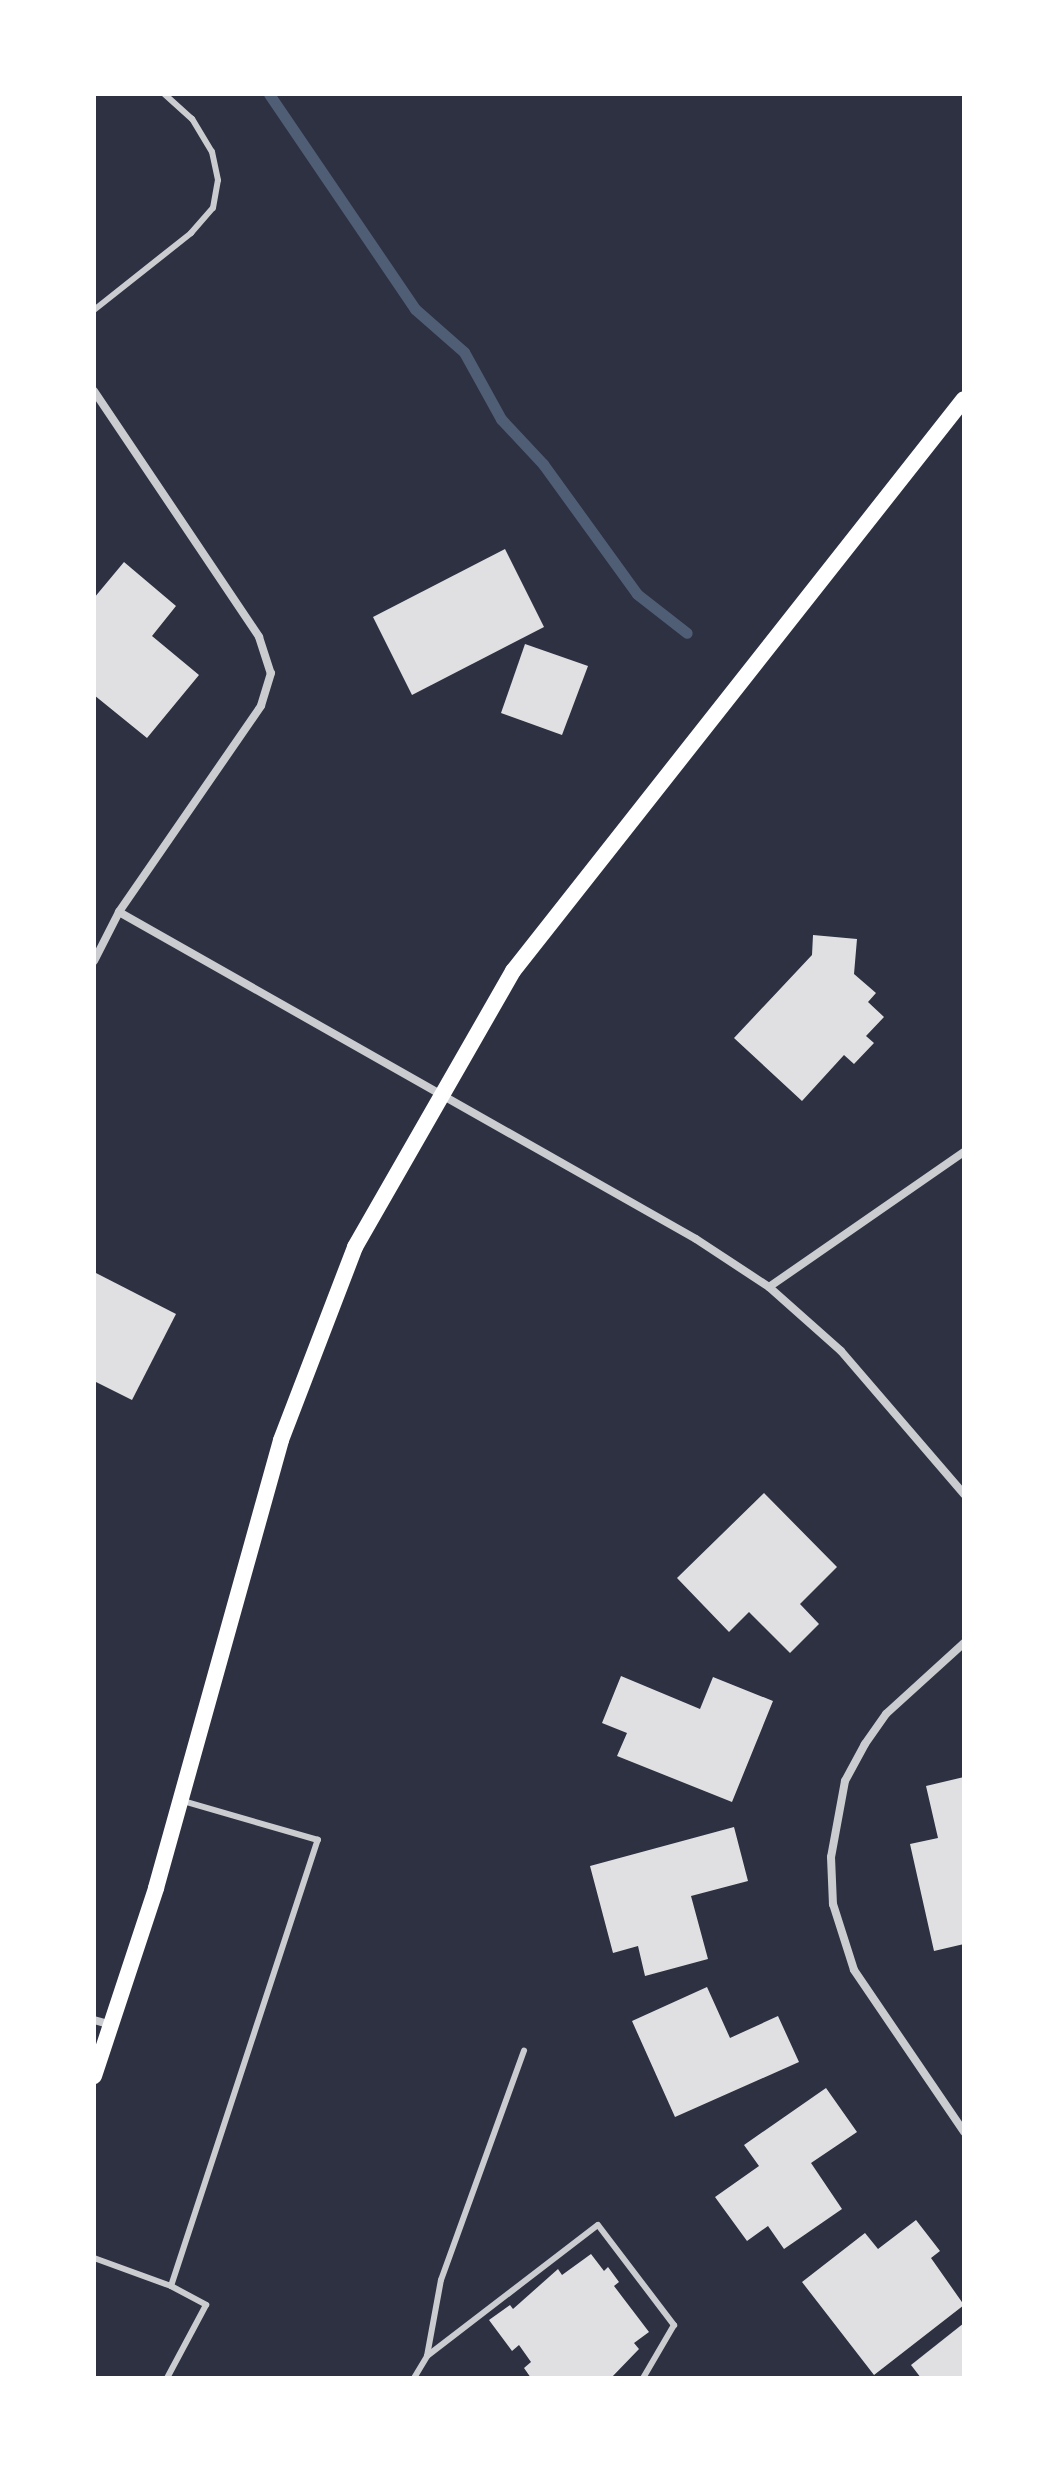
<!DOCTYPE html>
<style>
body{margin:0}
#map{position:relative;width:1058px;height:2472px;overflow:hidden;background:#2d3142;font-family:"Fira Sans Condensed",sans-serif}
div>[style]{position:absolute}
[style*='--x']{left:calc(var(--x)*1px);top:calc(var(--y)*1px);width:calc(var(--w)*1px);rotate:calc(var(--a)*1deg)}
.stream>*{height:11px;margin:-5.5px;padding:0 5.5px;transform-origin:5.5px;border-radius:5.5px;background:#4f5d75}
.building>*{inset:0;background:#e0e0e3}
.service>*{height:6px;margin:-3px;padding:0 3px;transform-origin:3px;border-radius:3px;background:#caccd0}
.minor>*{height:8px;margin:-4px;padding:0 4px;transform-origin:4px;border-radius:4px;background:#caccd0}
.secondary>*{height:16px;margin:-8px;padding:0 8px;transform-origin:8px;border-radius:8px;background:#fff}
span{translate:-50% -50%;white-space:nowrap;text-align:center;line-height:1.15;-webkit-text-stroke:6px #fff;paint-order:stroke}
.frame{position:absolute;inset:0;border:96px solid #fff;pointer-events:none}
</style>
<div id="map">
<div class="stream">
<i style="--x:269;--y:94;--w:260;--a:55.8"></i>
<i style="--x:415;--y:309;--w:65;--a:41.3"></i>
<i style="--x:464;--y:352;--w:77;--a:61.1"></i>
<i style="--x:501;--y:419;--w:62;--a:47"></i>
<i style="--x:543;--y:464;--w:160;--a:54.1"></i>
<i style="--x:637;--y:594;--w:63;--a:38"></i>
</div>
<div class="building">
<i style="clip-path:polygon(505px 549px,544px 627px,412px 695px,373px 617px)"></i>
<i style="clip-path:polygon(124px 562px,176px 606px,152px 636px,199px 675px,147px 738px,94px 695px,94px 598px)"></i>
<i style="clip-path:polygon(525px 644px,588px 666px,562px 735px,501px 713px)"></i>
<i style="clip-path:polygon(813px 935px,857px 939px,854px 974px,876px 993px,868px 1002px,884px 1017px,866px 1036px,874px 1043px,854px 1064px,844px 1055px,802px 1101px,734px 1038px,812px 955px)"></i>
<i style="clip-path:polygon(94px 1272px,176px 1314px,132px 1400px,94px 1381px)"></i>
<i style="clip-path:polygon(764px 1493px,837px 1567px,800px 1604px,819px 1624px,790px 1653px,749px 1612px,729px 1632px,677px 1578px)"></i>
<i style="clip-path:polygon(621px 1676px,700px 1709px,713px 1677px,773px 1701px,732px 1802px,617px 1756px,627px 1733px,602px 1723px)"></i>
<i style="clip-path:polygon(964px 1777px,964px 1944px,934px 1951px,910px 1844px,938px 1838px,926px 1786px)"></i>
<i style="clip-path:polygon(734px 1827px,748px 1881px,691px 1896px,708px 1959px,645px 1976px,638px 1946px,613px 1953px,590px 1866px)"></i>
<i style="clip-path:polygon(707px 1987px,730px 2038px,778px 2016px,799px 2062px,675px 2117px,632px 2021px)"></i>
<i style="clip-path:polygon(826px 2088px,857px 2132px,811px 2163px,842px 2209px,784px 2249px,768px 2226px,747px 2241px,715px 2197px,759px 2166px,744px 2145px)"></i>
<i style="clip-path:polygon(916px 2220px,940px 2251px,931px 2258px,964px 2305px,874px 2375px,802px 2282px,865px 2233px,878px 2249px)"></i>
<i style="clip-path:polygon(591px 2254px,604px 2271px,608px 2267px,619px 2282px,614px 2286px,649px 2332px,634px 2343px,639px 2349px,611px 2378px,531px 2378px,524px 2368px,531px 2362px,519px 2345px,512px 2351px,489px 2320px,510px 2305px,513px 2309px,558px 2269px,562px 2275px)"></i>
<i style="clip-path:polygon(964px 2323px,964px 2378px,921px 2378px,911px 2365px)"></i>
</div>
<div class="service">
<i style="--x:94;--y:310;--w:124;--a:-38.4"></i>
<i style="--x:191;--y:233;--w:33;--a:-49"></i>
<i style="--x:213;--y:208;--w:28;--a:-80"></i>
<i style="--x:218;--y:180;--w:29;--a:-102"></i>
<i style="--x:212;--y:152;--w:39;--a:-121"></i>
<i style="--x:192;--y:119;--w:38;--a:-138"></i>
<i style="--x:94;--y:2258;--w:82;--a:20"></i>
<i style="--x:171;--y:2286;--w:40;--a:28"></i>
<i style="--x:206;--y:2305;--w:83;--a:118.1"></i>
<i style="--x:171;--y:2286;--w:470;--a:-71.8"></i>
<i style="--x:318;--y:1840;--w:141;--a:-163.9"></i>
<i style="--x:427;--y:2356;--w:77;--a:-79.6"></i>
<i style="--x:441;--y:2280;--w:244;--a:-70.1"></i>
<i style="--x:414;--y:2378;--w:26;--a:-59"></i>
<i style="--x:427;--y:2356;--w:215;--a:-37.5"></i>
<i style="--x:598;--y:2225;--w:126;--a:52.8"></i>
<i style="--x:674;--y:2325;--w:61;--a:120.3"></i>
</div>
<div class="minor">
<i style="--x:94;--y:391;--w:296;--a:56.1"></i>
<i style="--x:259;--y:637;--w:38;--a:72"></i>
<i style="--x:271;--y:673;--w:34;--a:107"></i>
<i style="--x:261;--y:706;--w:250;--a:124.6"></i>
<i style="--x:119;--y:912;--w:55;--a:117"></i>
<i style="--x:119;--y:912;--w:663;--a:29.54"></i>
<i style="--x:696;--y:1239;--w:87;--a:33.3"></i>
<i style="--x:769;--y:1287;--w:96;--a:41.6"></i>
<i style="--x:841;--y:1351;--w:189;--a:49.3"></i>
<i style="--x:769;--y:1287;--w:237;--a:-34.7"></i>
<i style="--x:964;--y:1643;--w:105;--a:137.7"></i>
<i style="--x:886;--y:1714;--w:37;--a:125"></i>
<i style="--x:865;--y:1744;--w:42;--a:118.4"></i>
<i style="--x:845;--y:1781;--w:77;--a:100.4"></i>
<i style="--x:831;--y:1857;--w:47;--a:87.6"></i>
<i style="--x:833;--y:1904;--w:69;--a:72.3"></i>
<i style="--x:854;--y:1970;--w:196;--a:55.8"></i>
<i style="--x:94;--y:2020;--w:18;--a:16"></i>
</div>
<div class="secondary">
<i style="--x:94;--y:2076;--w:198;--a:-71.7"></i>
<i style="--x:156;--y:1888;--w:465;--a:-74.4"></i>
<i style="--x:281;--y:1440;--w:207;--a:-69"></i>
<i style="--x:355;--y:1247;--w:318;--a:-60.2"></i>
<i style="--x:513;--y:971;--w:728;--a:-51.75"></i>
</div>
<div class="frame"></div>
</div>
